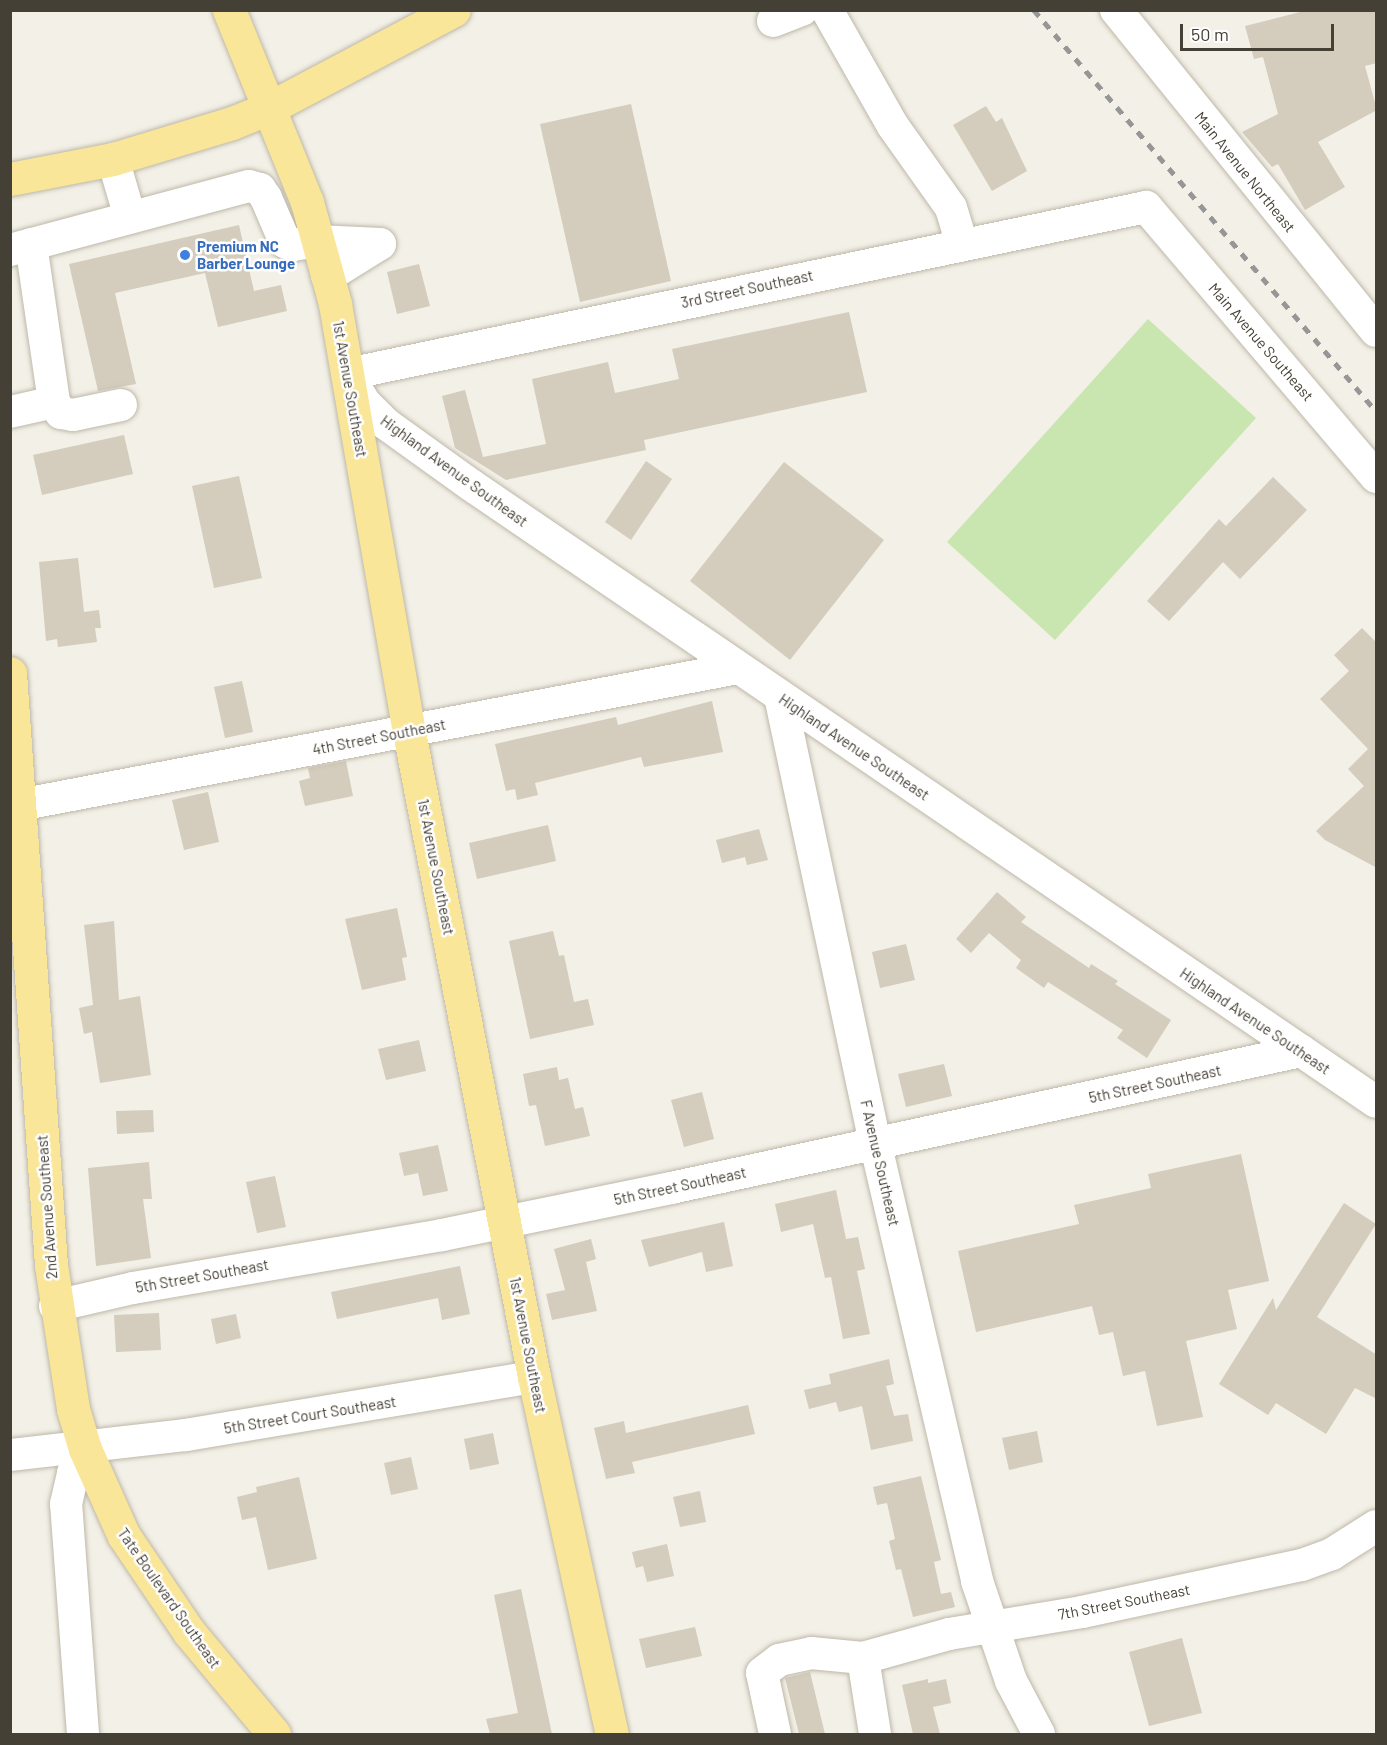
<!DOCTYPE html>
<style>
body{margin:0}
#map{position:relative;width:1387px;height:1745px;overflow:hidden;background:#f3f0e7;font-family:Barlow,sans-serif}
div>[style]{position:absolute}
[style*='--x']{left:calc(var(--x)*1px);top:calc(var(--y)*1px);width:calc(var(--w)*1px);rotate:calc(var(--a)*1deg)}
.green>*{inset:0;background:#c9e6b1}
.building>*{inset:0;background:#d4ccbc}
.roads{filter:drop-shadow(0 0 2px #beb8a9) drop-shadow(0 0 2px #beb8a9)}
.minor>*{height:32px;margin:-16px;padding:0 16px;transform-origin:16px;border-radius:16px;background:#fff}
.major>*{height:33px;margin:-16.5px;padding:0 16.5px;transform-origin:16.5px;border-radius:16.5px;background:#fae698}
.rail>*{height:4.5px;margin-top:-2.25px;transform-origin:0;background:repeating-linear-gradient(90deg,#969696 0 8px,transparent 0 16px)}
.dots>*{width:16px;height:16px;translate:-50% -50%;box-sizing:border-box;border:3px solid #fff;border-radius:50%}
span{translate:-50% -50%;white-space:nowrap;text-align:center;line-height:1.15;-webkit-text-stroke:5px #fff;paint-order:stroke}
.street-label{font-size:15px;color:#454036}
.shop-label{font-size:15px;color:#366cbe;font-weight:700}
.left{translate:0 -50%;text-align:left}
.frame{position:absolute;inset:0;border:12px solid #454036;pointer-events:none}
.scale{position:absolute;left:1180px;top:24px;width:154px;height:27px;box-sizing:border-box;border:3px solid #454036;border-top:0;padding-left:8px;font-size:18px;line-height:21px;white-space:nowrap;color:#454036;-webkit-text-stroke:4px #fff;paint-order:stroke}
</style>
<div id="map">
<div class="green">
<i style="clip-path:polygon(1148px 319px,1256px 418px,1055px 640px,947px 542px)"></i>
</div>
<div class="building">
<i style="clip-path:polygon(1308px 10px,1377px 10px,1377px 63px,1365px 66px,1377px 110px,1318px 142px,1345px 187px,1305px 210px,1278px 164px,1272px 167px,1242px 132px,1278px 114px,1263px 57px,1254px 59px,1245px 26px)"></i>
<i style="clip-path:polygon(631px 104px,671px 281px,580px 302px,540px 124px)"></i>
<i style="clip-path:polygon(986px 106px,996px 122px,1002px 118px,1027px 171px,992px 191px,953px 125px)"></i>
<i style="clip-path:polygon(239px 225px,254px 291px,281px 285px,287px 311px,218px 327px,205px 273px,115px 293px,136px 384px,98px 391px,69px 264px)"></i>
<i style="clip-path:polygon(419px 264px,430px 306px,397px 314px,387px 272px)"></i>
<i style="clip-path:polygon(849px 312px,867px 392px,644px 440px,646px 450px,506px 480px,455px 448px,442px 396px,465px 390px,483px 457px,546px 444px,532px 379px,608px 362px,615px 393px,679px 379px,672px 349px)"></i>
<i style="clip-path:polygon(124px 435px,133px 474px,42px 495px,33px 455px)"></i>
<i style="clip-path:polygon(646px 461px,672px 479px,631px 540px,605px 522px)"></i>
<i style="clip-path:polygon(784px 462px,884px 540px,790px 660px,690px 581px)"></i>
<i style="clip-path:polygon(239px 476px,262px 578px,214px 588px,192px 486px)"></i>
<i style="clip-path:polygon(1273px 477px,1307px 510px,1240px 579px,1223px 562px,1169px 621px,1147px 601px,1219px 519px,1226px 526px)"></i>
<i style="clip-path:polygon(78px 558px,84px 612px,99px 610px,101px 628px,95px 628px,97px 642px,58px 647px,57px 639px,46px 641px,39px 562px)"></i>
<i style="clip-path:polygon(1362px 628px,1377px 643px,1377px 868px,1325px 840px,1316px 831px,1364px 786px,1348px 769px,1368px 749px,1320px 699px,1349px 671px,1334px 655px)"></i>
<i style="clip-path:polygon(242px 681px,253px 732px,225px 738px,214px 687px)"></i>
<i style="clip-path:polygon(712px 701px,723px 752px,644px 767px,641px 757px,535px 783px,538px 795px,517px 800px,515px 789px,506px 791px,495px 744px,616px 717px,618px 725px)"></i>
<i style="clip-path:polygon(346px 761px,353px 796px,305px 806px,299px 781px,310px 778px,308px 768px)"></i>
<i style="clip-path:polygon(208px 792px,219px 842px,184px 850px,172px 800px)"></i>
<i style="clip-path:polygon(548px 825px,556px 861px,477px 879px,469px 843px)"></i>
<i style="clip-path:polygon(759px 829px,768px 860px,747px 865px,745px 857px,722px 863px,716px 840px)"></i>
<i style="clip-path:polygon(997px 892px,1026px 917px,1021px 922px,1089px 968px,1091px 964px,1118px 981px,1115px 984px,1171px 1020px,1147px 1058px,1117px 1038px,1123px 1030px,1048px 982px,1044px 988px,1016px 968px,1021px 960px,989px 933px,971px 953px,956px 939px)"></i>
<i style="clip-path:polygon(397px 908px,407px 957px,402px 958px,406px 980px,362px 990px,345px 919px)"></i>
<i style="clip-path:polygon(114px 921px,119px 1000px,140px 996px,151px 1075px,100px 1083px,92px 1032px,84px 1034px,79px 1008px,93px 1005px,84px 925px)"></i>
<i style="clip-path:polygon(553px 931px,559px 956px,564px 955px,574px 1002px,588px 999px,594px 1025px,530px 1039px,509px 941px)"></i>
<i style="clip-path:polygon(906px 944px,915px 980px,880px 988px,872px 952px)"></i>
<i style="clip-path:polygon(419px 1040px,426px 1071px,386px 1080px,378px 1049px)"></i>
<i style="clip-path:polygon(944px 1064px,952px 1096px,906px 1107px,898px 1074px)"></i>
<i style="clip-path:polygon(557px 1067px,559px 1080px,568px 1078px,575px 1109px,583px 1107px,590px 1136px,545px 1146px,536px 1105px,529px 1106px,523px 1074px)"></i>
<i style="clip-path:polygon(702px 1092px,714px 1139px,684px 1147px,671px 1100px)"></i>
<i style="clip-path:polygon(153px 1110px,154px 1132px,117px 1134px,116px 1111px)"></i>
<i style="clip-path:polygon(438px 1145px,448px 1191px,423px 1196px,418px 1173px,404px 1176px,399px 1153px)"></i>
<i style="clip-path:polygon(1241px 1154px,1269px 1281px,1228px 1290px,1237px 1329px,1186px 1341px,1203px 1417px,1157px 1426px,1145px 1371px,1123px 1376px,1113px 1332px,1099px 1335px,1092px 1306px,976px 1332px,958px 1251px,1079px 1224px,1074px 1205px,1151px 1188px,1148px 1174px)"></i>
<i style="clip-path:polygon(149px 1162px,152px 1199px,143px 1199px,151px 1258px,96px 1266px,88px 1168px)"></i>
<i style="clip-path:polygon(275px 1176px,286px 1227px,257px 1233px,246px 1182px)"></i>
<i style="clip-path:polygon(836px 1190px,846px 1239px,858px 1237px,865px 1269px,857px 1271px,870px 1334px,843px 1339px,831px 1277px,825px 1278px,813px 1224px,781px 1232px,775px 1204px)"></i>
<i style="clip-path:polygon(1344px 1203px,1376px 1224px,1317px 1317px,1377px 1355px,1377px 1399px,1355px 1388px,1326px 1434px,1276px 1403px,1268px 1415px,1219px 1384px,1273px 1298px,1276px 1310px)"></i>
<i style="clip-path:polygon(724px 1222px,733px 1266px,706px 1272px,702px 1252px,649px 1267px,641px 1240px)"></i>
<i style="clip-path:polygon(591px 1239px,596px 1259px,586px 1262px,597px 1311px,552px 1320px,546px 1294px,565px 1290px,554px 1249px)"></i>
<i style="clip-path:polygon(460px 1266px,470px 1314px,442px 1320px,438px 1298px,337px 1319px,331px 1292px)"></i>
<i style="clip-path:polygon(159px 1313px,161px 1350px,116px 1352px,114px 1315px)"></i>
<i style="clip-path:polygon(236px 1314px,241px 1338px,216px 1344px,211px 1319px)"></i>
<i style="clip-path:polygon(889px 1359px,894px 1384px,886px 1386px,894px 1416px,908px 1414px,913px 1441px,871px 1450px,862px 1406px,839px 1412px,836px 1402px,809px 1409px,804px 1390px,831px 1384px,829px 1374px)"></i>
<i style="clip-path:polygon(748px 1405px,755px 1434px,632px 1462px,635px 1473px,606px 1479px,594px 1428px,624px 1421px,626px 1433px)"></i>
<i style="clip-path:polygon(1037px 1431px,1043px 1462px,1009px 1470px,1002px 1438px)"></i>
<i style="clip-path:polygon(493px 1433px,499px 1464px,470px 1470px,464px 1439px)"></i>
<i style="clip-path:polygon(411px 1457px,418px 1489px,391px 1495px,384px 1463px)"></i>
<i style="clip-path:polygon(921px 1476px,941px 1560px,934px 1562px,941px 1594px,951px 1592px,955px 1607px,913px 1617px,901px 1569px,896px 1570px,889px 1541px,895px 1539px,887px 1503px,877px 1505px,873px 1487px)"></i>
<i style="clip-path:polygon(299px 1477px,317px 1559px,268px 1570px,256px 1517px,242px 1520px,237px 1497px,257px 1492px,256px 1487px)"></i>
<i style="clip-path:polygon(700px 1491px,706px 1522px,680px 1527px,673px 1497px)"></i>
<i style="clip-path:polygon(667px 1544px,674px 1576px,647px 1582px,643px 1566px,636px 1568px,632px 1552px)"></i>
<i style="clip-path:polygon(521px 1589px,552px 1734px,490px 1734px,486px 1719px,518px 1713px,494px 1595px)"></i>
<i style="clip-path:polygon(695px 1627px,702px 1656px,646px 1668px,639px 1639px)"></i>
<i style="clip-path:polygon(1182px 1638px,1202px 1713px,1149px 1726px,1129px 1652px)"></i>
<i style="clip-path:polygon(810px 1672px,825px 1734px,799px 1734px,785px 1678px)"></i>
<i style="clip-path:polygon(928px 1679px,928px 1683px,946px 1679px,951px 1703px,933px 1707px,940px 1734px,913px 1734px,902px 1685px)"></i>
</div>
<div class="roads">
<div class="minor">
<i style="--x:827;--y:10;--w:133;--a:60.4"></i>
<i style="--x:893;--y:126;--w:100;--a:54.7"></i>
<i style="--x:951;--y:208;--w:39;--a:73"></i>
<i style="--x:1116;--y:10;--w:413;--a:51"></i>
<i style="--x:773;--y:21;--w:31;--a:-21"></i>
<i style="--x:113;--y:159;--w:60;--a:73.7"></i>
<i style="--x:31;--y:244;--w:160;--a:81.7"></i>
<i style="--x:54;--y:402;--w:13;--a:58"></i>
<i style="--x:61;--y:413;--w:12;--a:9"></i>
<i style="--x:73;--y:415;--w:49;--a:-11.8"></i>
<i style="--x:10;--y:250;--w:247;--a:-15"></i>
<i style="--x:249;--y:186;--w:11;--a:15"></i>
<i style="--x:260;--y:189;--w:11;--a:56"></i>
<i style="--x:266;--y:198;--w:48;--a:66.6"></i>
<i style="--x:285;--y:242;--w:9;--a:21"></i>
<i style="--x:293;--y:245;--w:24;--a:-9"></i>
<i style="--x:317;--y:241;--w:63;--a:2.7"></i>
<i style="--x:380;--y:244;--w:62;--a:148.1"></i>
<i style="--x:10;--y:412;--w:45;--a:-12.8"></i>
<i style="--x:1376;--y:477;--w:355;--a:-130.4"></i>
<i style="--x:1146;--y:207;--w:815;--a:168.18"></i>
<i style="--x:348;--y:374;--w:32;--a:60"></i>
<i style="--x:364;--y:402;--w:31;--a:45"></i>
<i style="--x:386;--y:424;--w:105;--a:35.7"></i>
<i style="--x:471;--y:485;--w:1095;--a:34.28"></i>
<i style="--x:780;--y:696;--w:460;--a:78"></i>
<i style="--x:876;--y:1146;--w:447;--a:76.9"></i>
<i style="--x:977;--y:1581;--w:106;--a:71.2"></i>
<i style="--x:1011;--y:1681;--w:60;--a:62.2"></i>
<i style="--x:19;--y:805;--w:732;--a:-10.79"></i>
<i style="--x:55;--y:1306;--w:80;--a:-13"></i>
<i style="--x:133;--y:1288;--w:314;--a:-9.7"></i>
<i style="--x:442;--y:1235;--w:234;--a:-11.6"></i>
<i style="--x:671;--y:1188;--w:645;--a:-12.27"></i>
<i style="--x:10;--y:1455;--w:177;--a:-6.5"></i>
<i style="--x:186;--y:1435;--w:353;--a:-9.5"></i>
<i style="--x:863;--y:1658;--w:77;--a:81"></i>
<i style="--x:83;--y:1734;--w:231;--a:-94.2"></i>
<i style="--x:66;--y:1504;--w:32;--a:-77"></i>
<i style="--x:73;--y:1473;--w:27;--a:-63"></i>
<i style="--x:775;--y:1734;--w:62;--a:-102"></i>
<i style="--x:762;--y:1673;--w:21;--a:-37"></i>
<i style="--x:779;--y:1660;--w:33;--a:-12"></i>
<i style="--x:811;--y:1653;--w:52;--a:5.5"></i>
<i style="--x:863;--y:1658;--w:89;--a:-15.6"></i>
<i style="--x:949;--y:1634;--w:135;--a:-9.4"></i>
<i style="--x:1082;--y:1612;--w:225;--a:-12.1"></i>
<i style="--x:1302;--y:1565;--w:32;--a:-20"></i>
<i style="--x:1332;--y:1554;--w:52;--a:-32.5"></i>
</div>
<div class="major">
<i style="--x:229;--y:10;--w:207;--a:67.9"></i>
<i style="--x:307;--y:202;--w:106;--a:74.6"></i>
<i style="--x:335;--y:304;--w:434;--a:80.2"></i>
<i style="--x:409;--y:732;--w:657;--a:79.03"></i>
<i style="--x:534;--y:1377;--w:365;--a:77.7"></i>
<i style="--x:10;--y:179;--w:105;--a:-11"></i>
<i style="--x:113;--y:159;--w:124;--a:-16.8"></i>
<i style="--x:232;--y:123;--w:40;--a:-22"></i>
<i style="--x:269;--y:108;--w:209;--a:-27.9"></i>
<i style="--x:10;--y:673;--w:593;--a:86.04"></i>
<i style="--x:51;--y:1265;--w:146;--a:81.3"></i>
<i style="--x:73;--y:1409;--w:42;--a:73.3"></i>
<i style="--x:85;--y:1449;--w:95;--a:65.9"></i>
<i style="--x:124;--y:1536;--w:116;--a:55.9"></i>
<i style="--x:189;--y:1632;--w:133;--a:50.2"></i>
</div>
</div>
<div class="rail">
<i style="--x:1034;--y:10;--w:527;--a:49.54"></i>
</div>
<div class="dots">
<i style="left:185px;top:255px;background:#3f7fe0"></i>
</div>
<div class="street-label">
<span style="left:1245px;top:172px;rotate:51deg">Main Avenue Northeast</span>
<span style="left:747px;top:289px;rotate:-12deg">3rd Street Southeast</span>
<span style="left:1261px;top:342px;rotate:49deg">Main Avenue Southeast</span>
<span style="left:350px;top:389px;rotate:80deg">1st Avenue Southeast</span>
<span style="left:454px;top:471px;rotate:36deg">Highland Avenue Southeast</span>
<span style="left:379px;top:737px;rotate:-11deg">4th Street Southeast</span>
<span style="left:854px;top:747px;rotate:34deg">Highland Avenue Southeast</span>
<span style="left:436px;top:867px;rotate:79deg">1st Avenue Southeast</span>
<span style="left:1255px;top:1021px;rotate:34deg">Highland Avenue Southeast</span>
<span style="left:1155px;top:1084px;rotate:-12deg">5th Street Southeast</span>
<span style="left:880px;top:1163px;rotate:77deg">F Avenue Southeast</span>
<span style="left:680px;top:1186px;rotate:-12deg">5th Street Southeast</span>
<span style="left:47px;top:1207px;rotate:-94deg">2nd Avenue Southeast</span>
<span style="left:202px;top:1276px;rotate:-10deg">5th Street Southeast</span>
<span style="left:528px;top:1345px;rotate:79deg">1st Avenue Southeast</span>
<span style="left:310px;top:1415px;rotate:-9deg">5th Street Court Southeast</span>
<span style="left:169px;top:1598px;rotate:55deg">Tate Boulevard Southeast</span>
<span style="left:1124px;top:1602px;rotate:-11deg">7th Street Southeast</span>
</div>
<div class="shop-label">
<span class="left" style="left:197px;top:255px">Premium NC<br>Barber Lounge</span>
</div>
<div class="frame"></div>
<div class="scale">50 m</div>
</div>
